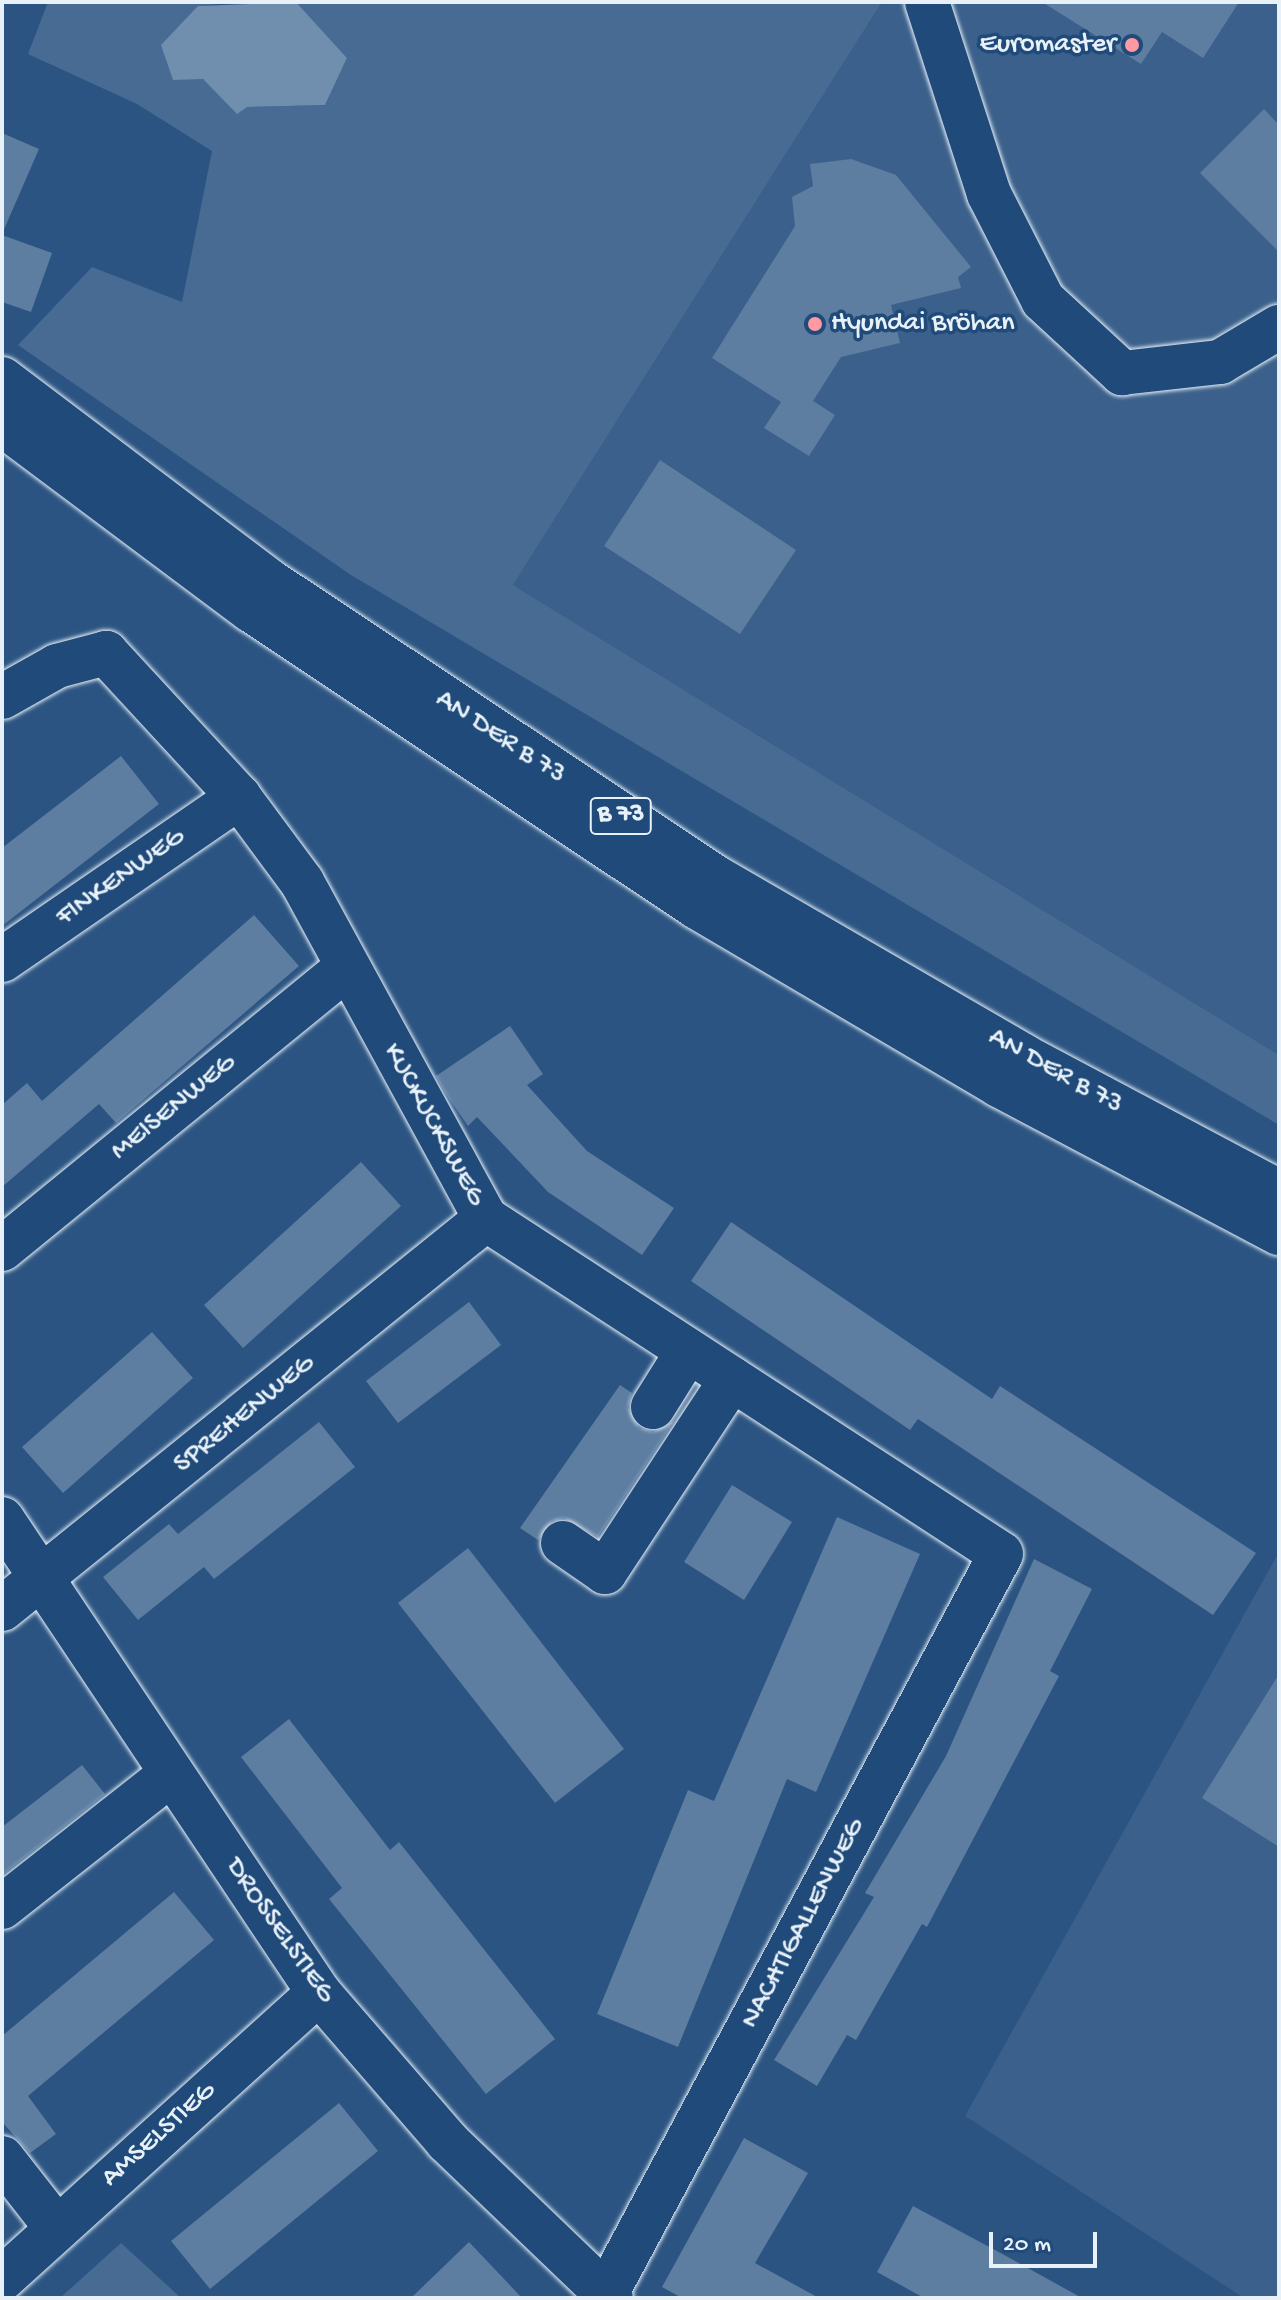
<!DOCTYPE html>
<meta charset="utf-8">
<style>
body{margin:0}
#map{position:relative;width:1281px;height:2300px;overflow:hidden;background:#2b5482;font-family:"Gochi Hand",sans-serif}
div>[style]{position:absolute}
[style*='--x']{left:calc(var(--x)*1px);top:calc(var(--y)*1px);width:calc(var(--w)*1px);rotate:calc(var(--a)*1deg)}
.built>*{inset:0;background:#3a608b}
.green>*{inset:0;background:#476b93}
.water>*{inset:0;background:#708ead}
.building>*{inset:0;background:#5d7da1}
.roads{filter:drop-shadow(0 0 2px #e8f1f8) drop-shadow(0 0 2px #e8f1f8)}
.minor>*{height:44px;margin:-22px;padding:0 22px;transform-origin:22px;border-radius:22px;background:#1f4a7a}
.major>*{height:44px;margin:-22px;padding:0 22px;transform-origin:22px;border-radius:22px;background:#1f4a7a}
.dots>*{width:22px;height:22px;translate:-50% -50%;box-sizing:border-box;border:4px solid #1f4a7a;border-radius:50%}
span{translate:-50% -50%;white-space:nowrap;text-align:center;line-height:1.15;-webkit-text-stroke:7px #1f4a7a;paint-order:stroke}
.shield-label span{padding:2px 6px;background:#1f4a7a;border:2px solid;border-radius:6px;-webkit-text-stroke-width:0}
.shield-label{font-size:26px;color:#e8f1f8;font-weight:700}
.poi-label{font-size:28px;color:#e8f1f8}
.right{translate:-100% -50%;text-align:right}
.left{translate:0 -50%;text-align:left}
.street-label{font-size:28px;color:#e8f1f8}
.frame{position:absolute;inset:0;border:4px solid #e8f1f8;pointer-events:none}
.scale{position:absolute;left:989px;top:2232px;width:108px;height:36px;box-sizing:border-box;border:4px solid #e8f1f8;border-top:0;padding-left:10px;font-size:24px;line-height:28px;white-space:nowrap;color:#e8f1f8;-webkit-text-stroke:6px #1f4a7a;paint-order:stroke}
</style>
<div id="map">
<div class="built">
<i style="clip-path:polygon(882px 2px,1279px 2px,1279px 1055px,513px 585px)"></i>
<i style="clip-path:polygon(1279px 1552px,1279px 2298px,1244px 2298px,965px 2116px)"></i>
</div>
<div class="green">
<i style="clip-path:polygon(48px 2px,237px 2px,198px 6px,203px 79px,247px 107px,325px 105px,347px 58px,296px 2px,882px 2px,513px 585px,1279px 1055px,1279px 1125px,351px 575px,18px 345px,92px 267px,182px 302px,212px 151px,137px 104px,28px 54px)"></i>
<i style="clip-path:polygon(121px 2243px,181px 2298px,60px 2298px)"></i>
</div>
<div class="water">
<i style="clip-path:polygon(296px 2px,347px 58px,325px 105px,247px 107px,237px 114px,203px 79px,173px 80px,161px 45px,198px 6px)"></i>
</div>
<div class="building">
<i style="clip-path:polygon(1042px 2px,1239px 2px,1203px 58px,1162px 32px,1141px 64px)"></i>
<i style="clip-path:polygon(1264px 109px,1279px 125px,1279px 252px,1200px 173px)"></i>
<i style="clip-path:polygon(2px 133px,39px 149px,2px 234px)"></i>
<i style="clip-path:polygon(851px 159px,896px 175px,971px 267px,958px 277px,961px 288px,891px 305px,900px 343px,841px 357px,813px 401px,835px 415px,809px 456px,764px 428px,781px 402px,712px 358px,795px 226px,792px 197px,813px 186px,810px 164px)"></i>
<i style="clip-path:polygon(2px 235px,52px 253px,31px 312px,2px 302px)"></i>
<i style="clip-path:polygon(660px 460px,796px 550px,740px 634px,604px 546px)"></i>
<i style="clip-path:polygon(121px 756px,159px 804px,2px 926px,2px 848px)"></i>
<i style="clip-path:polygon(254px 915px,299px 966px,116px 1123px,99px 1104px,2px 1187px,2px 1105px,27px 1083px,42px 1101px)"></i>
<i style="clip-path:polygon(510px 1026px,543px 1074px,527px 1085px,587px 1151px,674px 1208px,642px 1255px,548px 1192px,477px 1117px,468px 1126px,446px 1094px,436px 1076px)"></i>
<i style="clip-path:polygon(361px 1162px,401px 1206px,243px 1348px,204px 1305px)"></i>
<i style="clip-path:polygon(731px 1222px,992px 1399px,1000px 1386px,1256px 1553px,1213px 1615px,918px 1419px,910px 1430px,691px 1281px)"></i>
<i style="clip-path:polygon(469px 1302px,501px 1345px,398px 1423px,366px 1381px)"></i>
<i style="clip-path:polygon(152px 1332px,193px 1378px,63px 1493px,22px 1447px)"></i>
<i style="clip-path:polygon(620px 1385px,632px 1393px,628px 1407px,639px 1428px,653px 1432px,674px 1421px,598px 1537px,564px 1518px,552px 1521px,538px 1540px,520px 1528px)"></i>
<i style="clip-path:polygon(319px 1422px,355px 1467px,214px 1579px,204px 1567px,138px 1620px,103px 1577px,169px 1524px,178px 1534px)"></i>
<i style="clip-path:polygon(732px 1485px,792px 1522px,744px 1600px,684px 1562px)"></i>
<i style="clip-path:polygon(837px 1517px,920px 1554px,816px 1792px,787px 1779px,678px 2047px,597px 2014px,688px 1790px,714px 1801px)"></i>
<i style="clip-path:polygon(468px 1548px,624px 1749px,555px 1803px,398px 1603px)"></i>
<i style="clip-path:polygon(1034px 1559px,1092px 1589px,1050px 1671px,1059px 1676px,927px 1927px,922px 1924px,856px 2040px,847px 2035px,817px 2086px,774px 2060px,874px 1897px,865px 1893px,946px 1756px)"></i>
<i style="clip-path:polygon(1279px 1674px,1279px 1847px,1202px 1798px)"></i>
<i style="clip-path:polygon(289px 1719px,390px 1850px,399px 1842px,555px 2039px,486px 2094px,329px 1899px,342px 1888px,241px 1757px)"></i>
<i style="clip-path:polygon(82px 1765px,105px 1794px,2px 1875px,2px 1827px)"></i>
<i style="clip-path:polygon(174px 1892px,214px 1940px,28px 2096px,56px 2134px,30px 2153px,2px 2122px,2px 2036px)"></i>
<i style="clip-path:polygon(339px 2103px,378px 2151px,210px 2289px,171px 2241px)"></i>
<i style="clip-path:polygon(744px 2138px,808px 2173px,755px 2263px,819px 2298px,682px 2298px,662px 2287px)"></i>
<i style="clip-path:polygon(913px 2206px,1008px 2257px,1082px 2298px,924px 2298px,877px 2272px)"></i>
<i style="clip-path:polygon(469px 2242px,522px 2298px,411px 2298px)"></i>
</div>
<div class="roads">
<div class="minor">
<i style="--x:927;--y:2;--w:202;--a:72.1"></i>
<i style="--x:989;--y:194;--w:119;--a:63"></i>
<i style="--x:1043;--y:300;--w:108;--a:42.7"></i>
<i style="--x:1122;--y:373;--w:99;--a:-6.4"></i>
<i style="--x:1220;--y:362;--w:69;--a:-30.7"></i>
<i style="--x:2;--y:697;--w:63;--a:-29.4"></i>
<i style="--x:57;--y:666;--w:51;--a:-14.9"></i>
<i style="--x:106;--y:653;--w:196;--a:47.3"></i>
<i style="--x:239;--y:797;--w:106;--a:53.5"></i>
<i style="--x:302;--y:882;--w:384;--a:61.4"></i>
<i style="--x:486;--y:1219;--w:614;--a:33.04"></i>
<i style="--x:1001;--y:1554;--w:839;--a:118.09"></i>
<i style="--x:2;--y:960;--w:288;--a:-34.5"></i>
<i style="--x:2;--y:1249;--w:444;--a:-39.2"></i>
<i style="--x:653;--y:1407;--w:66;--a:-58"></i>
<i style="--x:2;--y:1519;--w:570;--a:56.23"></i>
<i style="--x:319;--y:1993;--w:196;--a:49.1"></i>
<i style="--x:447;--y:2141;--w:227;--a:43.8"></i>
<i style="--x:563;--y:1543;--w:51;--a:34.6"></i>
<i style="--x:605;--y:1572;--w:231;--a:-56.7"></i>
<i style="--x:2;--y:1609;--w:622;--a:-38.86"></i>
<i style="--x:2;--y:1907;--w:215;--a:-38.2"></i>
<i style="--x:2;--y:2158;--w:88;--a:52"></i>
<i style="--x:2;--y:2279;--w:427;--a:-42.1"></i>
</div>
<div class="major">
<i style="--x:2;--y:379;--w:335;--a:37.1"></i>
<i style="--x:269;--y:581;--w:535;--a:33.57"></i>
<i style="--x:715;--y:877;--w:358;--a:30.1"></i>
<i style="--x:1025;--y:1057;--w:288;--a:28"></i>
<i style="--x:2;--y:424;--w:311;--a:36.8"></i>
<i style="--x:251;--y:610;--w:536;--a:33.66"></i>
<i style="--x:697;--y:907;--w:351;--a:30.5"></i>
<i style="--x:999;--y:1085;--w:317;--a:27.9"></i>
</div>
</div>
<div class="dots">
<i style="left:1132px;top:45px;background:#ff9aa2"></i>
<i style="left:815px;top:324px;background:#ff9aa2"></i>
</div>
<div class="shield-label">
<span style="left:621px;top:816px">B 73</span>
</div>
<div class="poi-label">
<span class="right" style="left:1116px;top:45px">Euromaster</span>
<span class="left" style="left:831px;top:324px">Hyundai Bröhan</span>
</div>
<div class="street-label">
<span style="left:500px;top:738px;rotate:33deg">AN DER B 73</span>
<span style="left:121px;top:878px;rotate:-35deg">FINKENWEG</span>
<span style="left:1055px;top:1072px;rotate:29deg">AN DER B 73</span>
<span style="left:174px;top:1108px;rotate:-39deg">MEISENWEG</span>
<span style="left:433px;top:1125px;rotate:61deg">KUCKUCKSWEG</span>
<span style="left:245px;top:1415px;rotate:-39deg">SPREHENWEG</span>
<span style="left:804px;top:1924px;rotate:-62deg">NACHTIGALLENWEG</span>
<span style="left:279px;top:1931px;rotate:55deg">DROSSELSTIEG</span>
<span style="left:159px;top:2135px;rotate:-42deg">AMSELSTIEG</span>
</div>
<div class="frame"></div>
<div class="scale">20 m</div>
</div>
